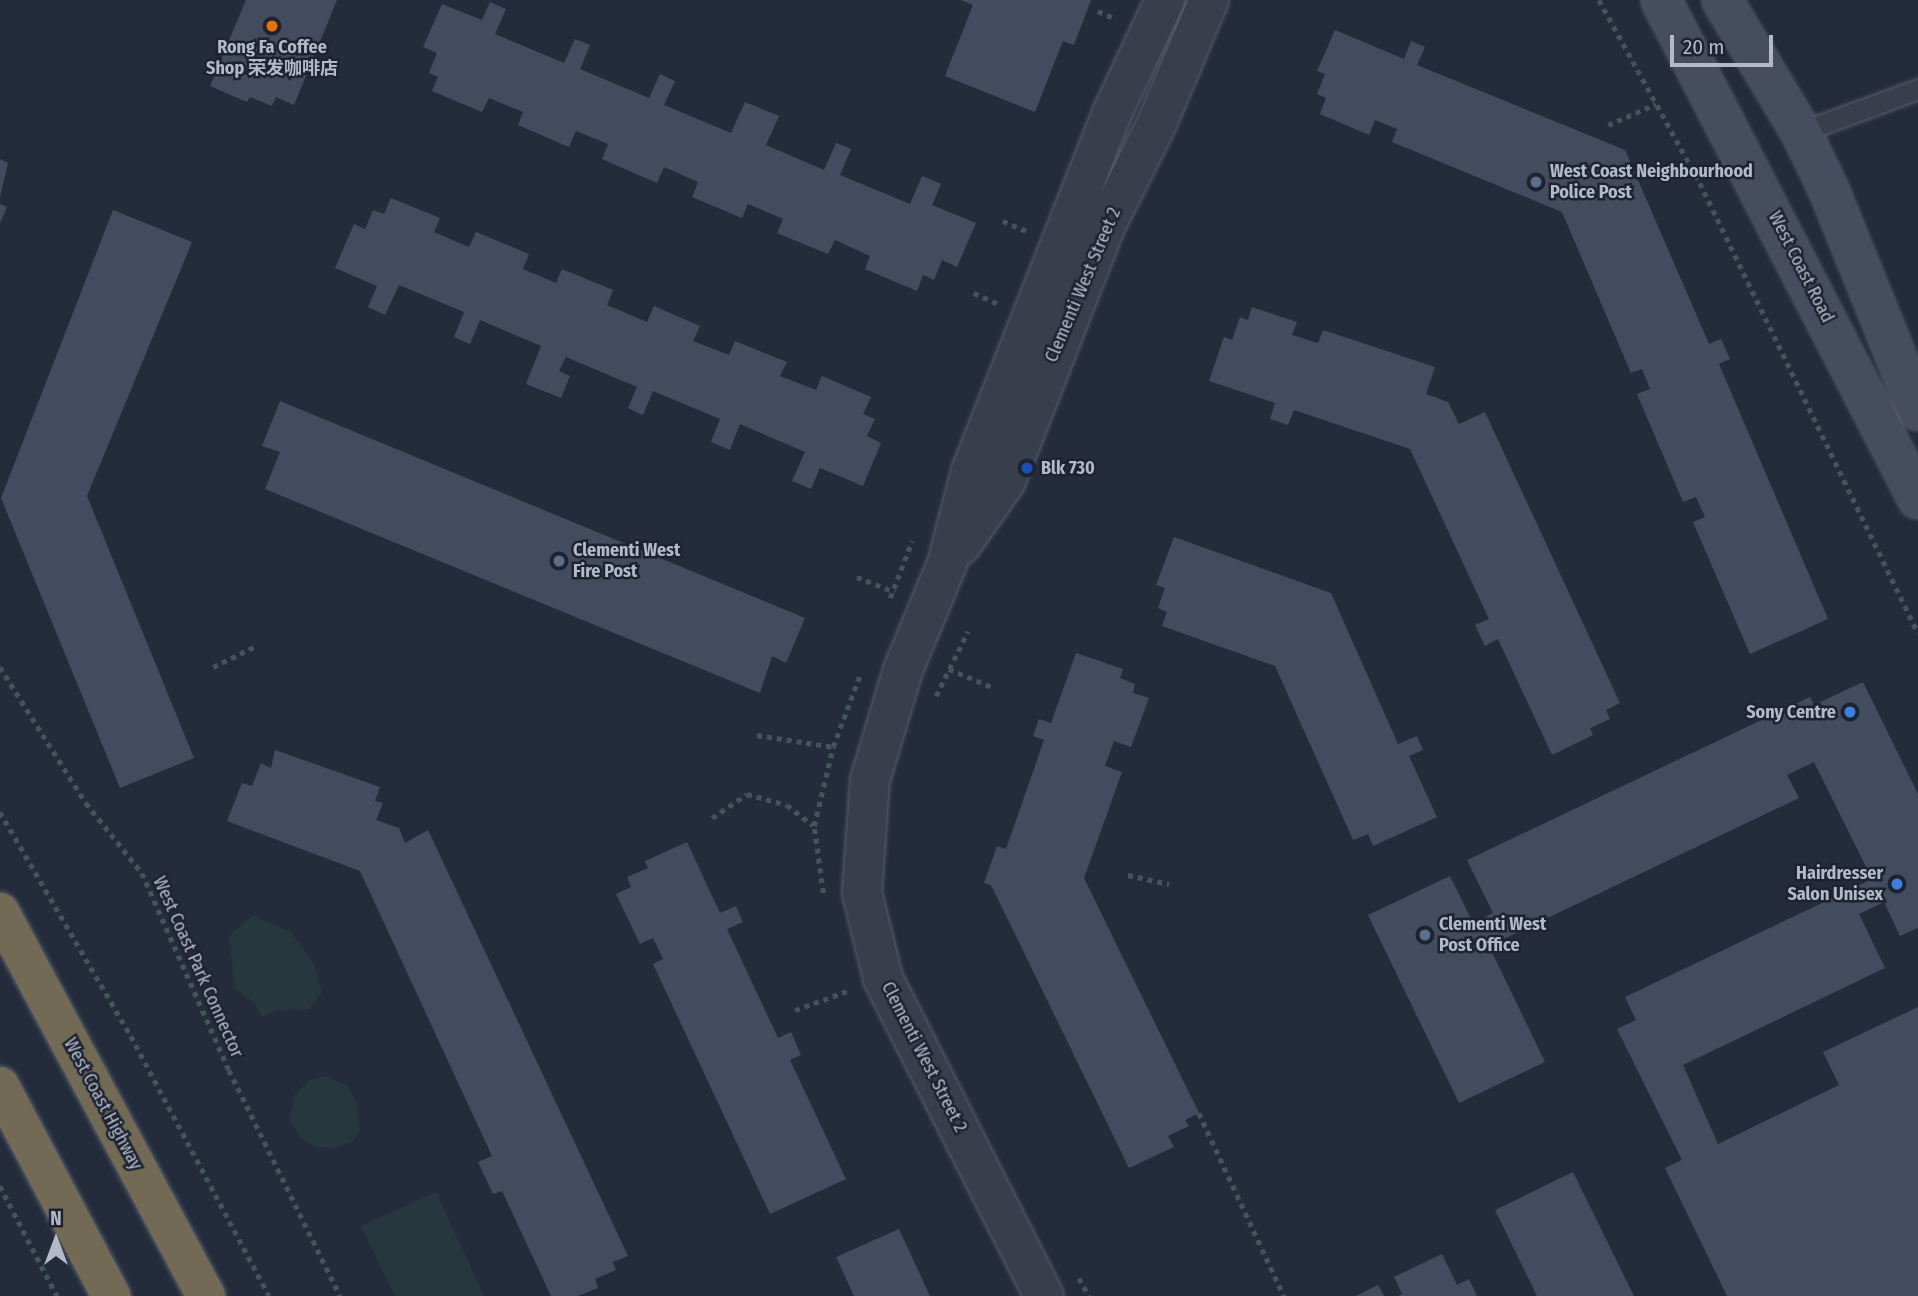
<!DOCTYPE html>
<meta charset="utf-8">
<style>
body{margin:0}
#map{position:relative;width:1918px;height:1296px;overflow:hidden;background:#242c3c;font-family:"Fira Sans Condensed","Noto Sans SC",sans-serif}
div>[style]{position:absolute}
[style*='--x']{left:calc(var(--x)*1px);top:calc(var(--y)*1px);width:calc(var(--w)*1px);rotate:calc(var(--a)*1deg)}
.green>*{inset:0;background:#26383d}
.building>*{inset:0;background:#434b5e}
.path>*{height:4.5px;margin-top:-2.25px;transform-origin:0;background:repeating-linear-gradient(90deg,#44555a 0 5px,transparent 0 10px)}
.roads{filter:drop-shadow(0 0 2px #565c6a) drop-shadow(0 0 2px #565c6a)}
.lane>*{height:19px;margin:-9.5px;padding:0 9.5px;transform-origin:9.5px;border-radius:9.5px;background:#383e4c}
.street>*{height:38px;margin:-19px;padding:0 19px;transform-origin:19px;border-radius:19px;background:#383e4c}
.secondary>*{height:38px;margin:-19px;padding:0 19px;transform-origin:19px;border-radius:19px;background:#464d5f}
.highway>*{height:38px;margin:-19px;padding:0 19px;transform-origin:19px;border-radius:19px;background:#726a55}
.dots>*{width:19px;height:19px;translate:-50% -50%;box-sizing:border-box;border:4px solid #1d2331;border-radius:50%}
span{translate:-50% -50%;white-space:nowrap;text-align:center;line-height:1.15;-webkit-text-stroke:5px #1d2331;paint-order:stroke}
.poi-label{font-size:18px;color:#b3b9c8;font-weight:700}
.left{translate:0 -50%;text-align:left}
.right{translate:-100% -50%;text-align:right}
.street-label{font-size:18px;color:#b3b9c8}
.north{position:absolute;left:21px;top:1205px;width:70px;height:70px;-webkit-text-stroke:5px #1d2331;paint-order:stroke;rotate:0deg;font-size:19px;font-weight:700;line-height:28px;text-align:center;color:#b3b9c8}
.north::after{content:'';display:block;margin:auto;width:24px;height:32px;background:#b3b9c8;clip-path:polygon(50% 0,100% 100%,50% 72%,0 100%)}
.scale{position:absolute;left:1670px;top:35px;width:103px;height:32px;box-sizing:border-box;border:4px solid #b3b9c8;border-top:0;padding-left:9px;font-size:21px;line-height:24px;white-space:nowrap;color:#b3b9c8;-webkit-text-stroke:5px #1d2331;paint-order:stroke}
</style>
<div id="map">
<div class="green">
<i style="clip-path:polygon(252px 916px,290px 931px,315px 966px,322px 992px,309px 1009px,277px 1010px,262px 1017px,253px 1002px,235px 988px,229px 936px)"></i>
<i style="clip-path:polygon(325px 1076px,347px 1085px,357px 1105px,360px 1130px,353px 1142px,334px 1148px,316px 1147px,301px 1138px,290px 1120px,294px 1096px,310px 1080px)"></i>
<i style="clip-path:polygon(436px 1192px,484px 1296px,395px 1296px,361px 1226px)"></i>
</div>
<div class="building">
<i style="clip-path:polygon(246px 0,337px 0,294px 105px,276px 97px,272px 106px,250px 97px,247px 102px,210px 86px)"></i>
<i style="clip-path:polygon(961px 0,1091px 0,1074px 45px,1063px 41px,1035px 112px,945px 76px,973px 5px)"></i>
<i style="clip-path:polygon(490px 2px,506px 9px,495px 34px,564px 63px,575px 39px,590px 45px,580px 69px,649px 98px,660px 74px,675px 81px,664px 105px,731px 133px,745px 102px,779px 116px,766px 145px,824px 170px,836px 143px,851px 149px,840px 175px,910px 204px,922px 176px,941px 184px,932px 205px,976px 223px,957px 267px,942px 260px,934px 280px,923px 275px,917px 291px,865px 269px,870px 256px,835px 240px,828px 254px,777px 233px,783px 219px,748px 204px,742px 218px,692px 197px,698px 182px,664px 167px,657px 183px,602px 159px,608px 144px,576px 131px,569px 147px,518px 125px,523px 112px,489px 98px,482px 112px,432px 91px,438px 77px,429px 73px,437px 53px,423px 47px,442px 4px,482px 20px)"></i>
<i style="clip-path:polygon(1335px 30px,1404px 59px,1411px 41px,1425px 47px,1417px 65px,1625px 150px,1709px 344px,1721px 339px,1730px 359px,1719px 364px,1828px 619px,1750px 654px,1693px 522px,1705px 517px,1696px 497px,1683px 502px,1637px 394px,1650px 389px,1642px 369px,1631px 373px,1562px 212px,1392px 142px,1397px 129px,1375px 120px,1369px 135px,1320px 114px,1326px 98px,1317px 94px,1325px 74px,1317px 71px)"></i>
<i style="clip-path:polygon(0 159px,8px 163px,0 197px)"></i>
<i style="clip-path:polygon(391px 198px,440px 218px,434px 232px,469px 247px,476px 232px,529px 254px,523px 269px,556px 283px,562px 269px,613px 290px,607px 305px,647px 322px,654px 306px,700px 326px,693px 341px,729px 355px,735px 341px,787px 362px,780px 376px,816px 390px,822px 376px,871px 397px,863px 414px,875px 419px,867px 436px,881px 443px,863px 486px,820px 468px,811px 489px,792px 481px,805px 452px,740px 424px,730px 450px,711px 442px,720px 419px,653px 391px,643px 415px,628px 408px,637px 387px,566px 357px,559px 371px,570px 376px,561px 398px,526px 384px,541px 346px,480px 320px,470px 344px,454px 337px,464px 312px,399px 285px,385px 315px,368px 307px,377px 286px,335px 268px,354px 224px,365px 229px,373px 210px,384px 214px)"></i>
<i style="clip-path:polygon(0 204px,7px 207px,0 223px)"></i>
<i style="clip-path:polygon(113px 210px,192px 242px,87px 496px,194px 758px,120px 788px,1px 498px)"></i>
<i style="clip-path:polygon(1252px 307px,1297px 322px,1292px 335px,1318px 343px,1323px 330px,1435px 367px,1426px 394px,1448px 402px,1459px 424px,1485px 412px,1620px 703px,1606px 710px,1610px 719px,1590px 728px,1593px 735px,1552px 755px,1498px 639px,1485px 646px,1475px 625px,1489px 619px,1410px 449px,1294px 410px,1288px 425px,1270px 419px,1275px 403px,1209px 381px,1224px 337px,1232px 340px,1240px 317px,1248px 320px)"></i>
<i style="clip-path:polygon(280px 401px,805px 618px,786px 663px,772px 656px,760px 693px,265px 489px,280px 452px,262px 446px)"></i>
<i style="clip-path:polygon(1174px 537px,1331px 593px,1398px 744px,1417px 736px,1423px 750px,1409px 756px,1437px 817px,1373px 846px,1368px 834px,1353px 840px,1275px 666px,1162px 626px,1167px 612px,1158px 608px,1165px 588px,1156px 585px)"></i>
<i style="clip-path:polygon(1076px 653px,1123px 669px,1120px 678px,1135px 684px,1133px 693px,1149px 698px,1131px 747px,1114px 741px,1105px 766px,1122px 772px,1084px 878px,1199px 1113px,1185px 1120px,1189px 1126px,1168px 1136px,1174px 1147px,1129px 1168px,991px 885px,984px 883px,997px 846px,1006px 849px,1044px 740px,1033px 736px,1039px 719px,1051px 723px)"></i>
<i style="clip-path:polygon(1863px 682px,1918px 794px,1918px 928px,1900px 936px,1884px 902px,1859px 914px,1885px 968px,1683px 1065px,1718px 1144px,1839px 1085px,1823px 1052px,1918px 1007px,1918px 1296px,1727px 1296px,1665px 1168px,1682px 1160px,1617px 1029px,1636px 1020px,1625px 997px,1872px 879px,1814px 762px,1787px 775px,1799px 798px,1489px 946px,1545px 1062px,1459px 1103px,1368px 915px,1450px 876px,1473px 923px,1493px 913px,1467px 860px,1810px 697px,1814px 705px)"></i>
<i style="clip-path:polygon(275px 750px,380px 787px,375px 801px,383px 803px,376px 820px,399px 828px,405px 843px,428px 830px,628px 1256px,613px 1262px,616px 1270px,595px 1279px,598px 1288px,578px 1296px,551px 1296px,502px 1191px,493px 1194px,478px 1162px,492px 1156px,360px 871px,227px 821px,242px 783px,252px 786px,261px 763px,271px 768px)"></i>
<i style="clip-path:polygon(687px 842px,720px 913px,736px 906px,743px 922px,727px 929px,778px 1038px,791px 1032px,801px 1055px,790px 1060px,846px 1179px,770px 1214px,653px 964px,663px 959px,653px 938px,640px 944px,616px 894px,631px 887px,627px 877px,648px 868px,645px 861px)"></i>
<i style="clip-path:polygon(1573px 1172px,1634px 1296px,1537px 1296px,1495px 1210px)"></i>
<i style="clip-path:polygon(899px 1229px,930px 1296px,854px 1296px,836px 1257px)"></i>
<i style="clip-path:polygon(1442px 1254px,1457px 1285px,1469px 1279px,1477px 1296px,1398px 1296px,1402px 1294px,1394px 1277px)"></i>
<i style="clip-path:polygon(1378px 1285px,1384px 1296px,1356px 1296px)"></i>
</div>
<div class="path">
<i style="--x:1599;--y:0;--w:209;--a:61.1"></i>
<i style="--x:1700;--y:183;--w:500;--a:64.15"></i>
<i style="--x:1098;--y:11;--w:20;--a:24"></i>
<i style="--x:1608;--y:125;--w:52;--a:-23.6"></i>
<i style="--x:1003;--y:221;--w:26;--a:23"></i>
<i style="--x:974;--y:293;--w:27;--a:24"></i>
<i style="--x:857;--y:577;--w:41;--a:21.5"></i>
<i style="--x:890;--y:598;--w:61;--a:-68.9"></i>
<i style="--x:0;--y:667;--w:161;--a:57.7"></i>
<i style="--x:86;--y:803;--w:90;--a:51.3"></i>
<i style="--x:142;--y:873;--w:215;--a:66.2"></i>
<i style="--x:229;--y:1070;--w:252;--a:63.8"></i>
<i style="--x:213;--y:667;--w:46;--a:-26"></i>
<i style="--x:949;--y:669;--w:49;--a:22.9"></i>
<i style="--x:936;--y:696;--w:72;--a:-63.8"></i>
<i style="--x:757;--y:735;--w:77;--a:9"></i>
<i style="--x:0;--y:812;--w:259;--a:59.7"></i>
<i style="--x:131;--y:1036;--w:294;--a:62"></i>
<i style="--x:712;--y:818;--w:42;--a:-34.4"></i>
<i style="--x:747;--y:794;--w:41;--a:15.4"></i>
<i style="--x:787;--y:805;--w:33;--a:38"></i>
<i style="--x:1128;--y:875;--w:42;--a:12.4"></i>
<i style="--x:823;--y:893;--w:68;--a:-97.7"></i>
<i style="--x:814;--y:826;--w:81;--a:-76.5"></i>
<i style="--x:833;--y:747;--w:80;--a:-69.5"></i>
<i style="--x:795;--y:1010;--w:59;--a:-20"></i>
<i style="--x:1199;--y:1113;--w:202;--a:65.1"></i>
<i style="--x:0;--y:1186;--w:124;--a:62.6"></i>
<i style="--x:1079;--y:1278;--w:21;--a:61"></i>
</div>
<div class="roads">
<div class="lane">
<i style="--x:1801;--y:132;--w:125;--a:-20.2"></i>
</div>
<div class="street">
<i style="--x:961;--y:545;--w:78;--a:-54.9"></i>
<i style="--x:1006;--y:481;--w:273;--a:-68.7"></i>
<i style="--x:1105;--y:227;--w:116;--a:-63.4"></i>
<i style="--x:1157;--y:123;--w:134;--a:-67.1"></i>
<i style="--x:1044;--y:1296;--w:356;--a:-116.9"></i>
<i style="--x:883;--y:978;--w:88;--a:-103.9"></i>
<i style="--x:862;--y:893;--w:113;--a:-86"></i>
<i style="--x:870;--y:780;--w:115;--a:-73.3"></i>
<i style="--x:903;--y:670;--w:115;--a:-67.5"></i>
<i style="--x:947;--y:564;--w:96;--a:-75.5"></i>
<i style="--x:971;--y:471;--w:385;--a:-68.5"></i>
<i style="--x:1112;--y:113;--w:125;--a:-64.9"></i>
</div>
<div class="secondary">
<i style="--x:1661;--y:0;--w:561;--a:62.75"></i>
<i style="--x:1722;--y:0;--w:154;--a:59.1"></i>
<i style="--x:1801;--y:132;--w:62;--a:64.3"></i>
<i style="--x:1828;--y:188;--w:240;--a:68"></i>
</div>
<div class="highway">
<i style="--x:0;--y:912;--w:436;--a:61.8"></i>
<i style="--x:0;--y:1086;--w:238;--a:62.1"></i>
</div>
</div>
<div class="dots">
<i style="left:272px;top:26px;background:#e8710a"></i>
<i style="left:1536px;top:182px;background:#5c6f8a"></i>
<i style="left:1027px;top:468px;background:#1a4fb4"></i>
<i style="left:559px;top:561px;background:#5c6f8a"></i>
<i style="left:1850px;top:712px;background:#3f7fe0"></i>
<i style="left:1897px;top:884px;background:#3f7fe0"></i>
<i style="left:1425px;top:935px;background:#5c6f8a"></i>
</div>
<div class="poi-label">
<span style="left:272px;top:58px">Rong Fa Coffee<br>Shop 荣发咖啡店</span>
<span class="left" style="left:1550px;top:182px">West Coast Neighbourhood<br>Police Post</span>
<span class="left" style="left:1041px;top:468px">Blk 730</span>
<span class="left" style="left:573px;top:561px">Clementi West<br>Fire Post</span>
<span class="right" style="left:1836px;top:712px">Sony Centre</span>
<span class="right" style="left:1883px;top:884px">Hairdresser<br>Salon Unisex</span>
<span class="left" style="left:1439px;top:935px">Clementi West<br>Post Office</span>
</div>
<div class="street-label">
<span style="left:1801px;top:267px;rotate:63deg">West Coast Road</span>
<span style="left:1083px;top:285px;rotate:-67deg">Clementi West Street 2</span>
<span style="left:198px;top:967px;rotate:66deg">West Coast Park Connector</span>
<span style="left:924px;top:1057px;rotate:63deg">Clementi West Street 2</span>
<span style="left:103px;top:1104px;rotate:62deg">West Coast Highway</span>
</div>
<div class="north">N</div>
<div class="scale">20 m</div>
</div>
